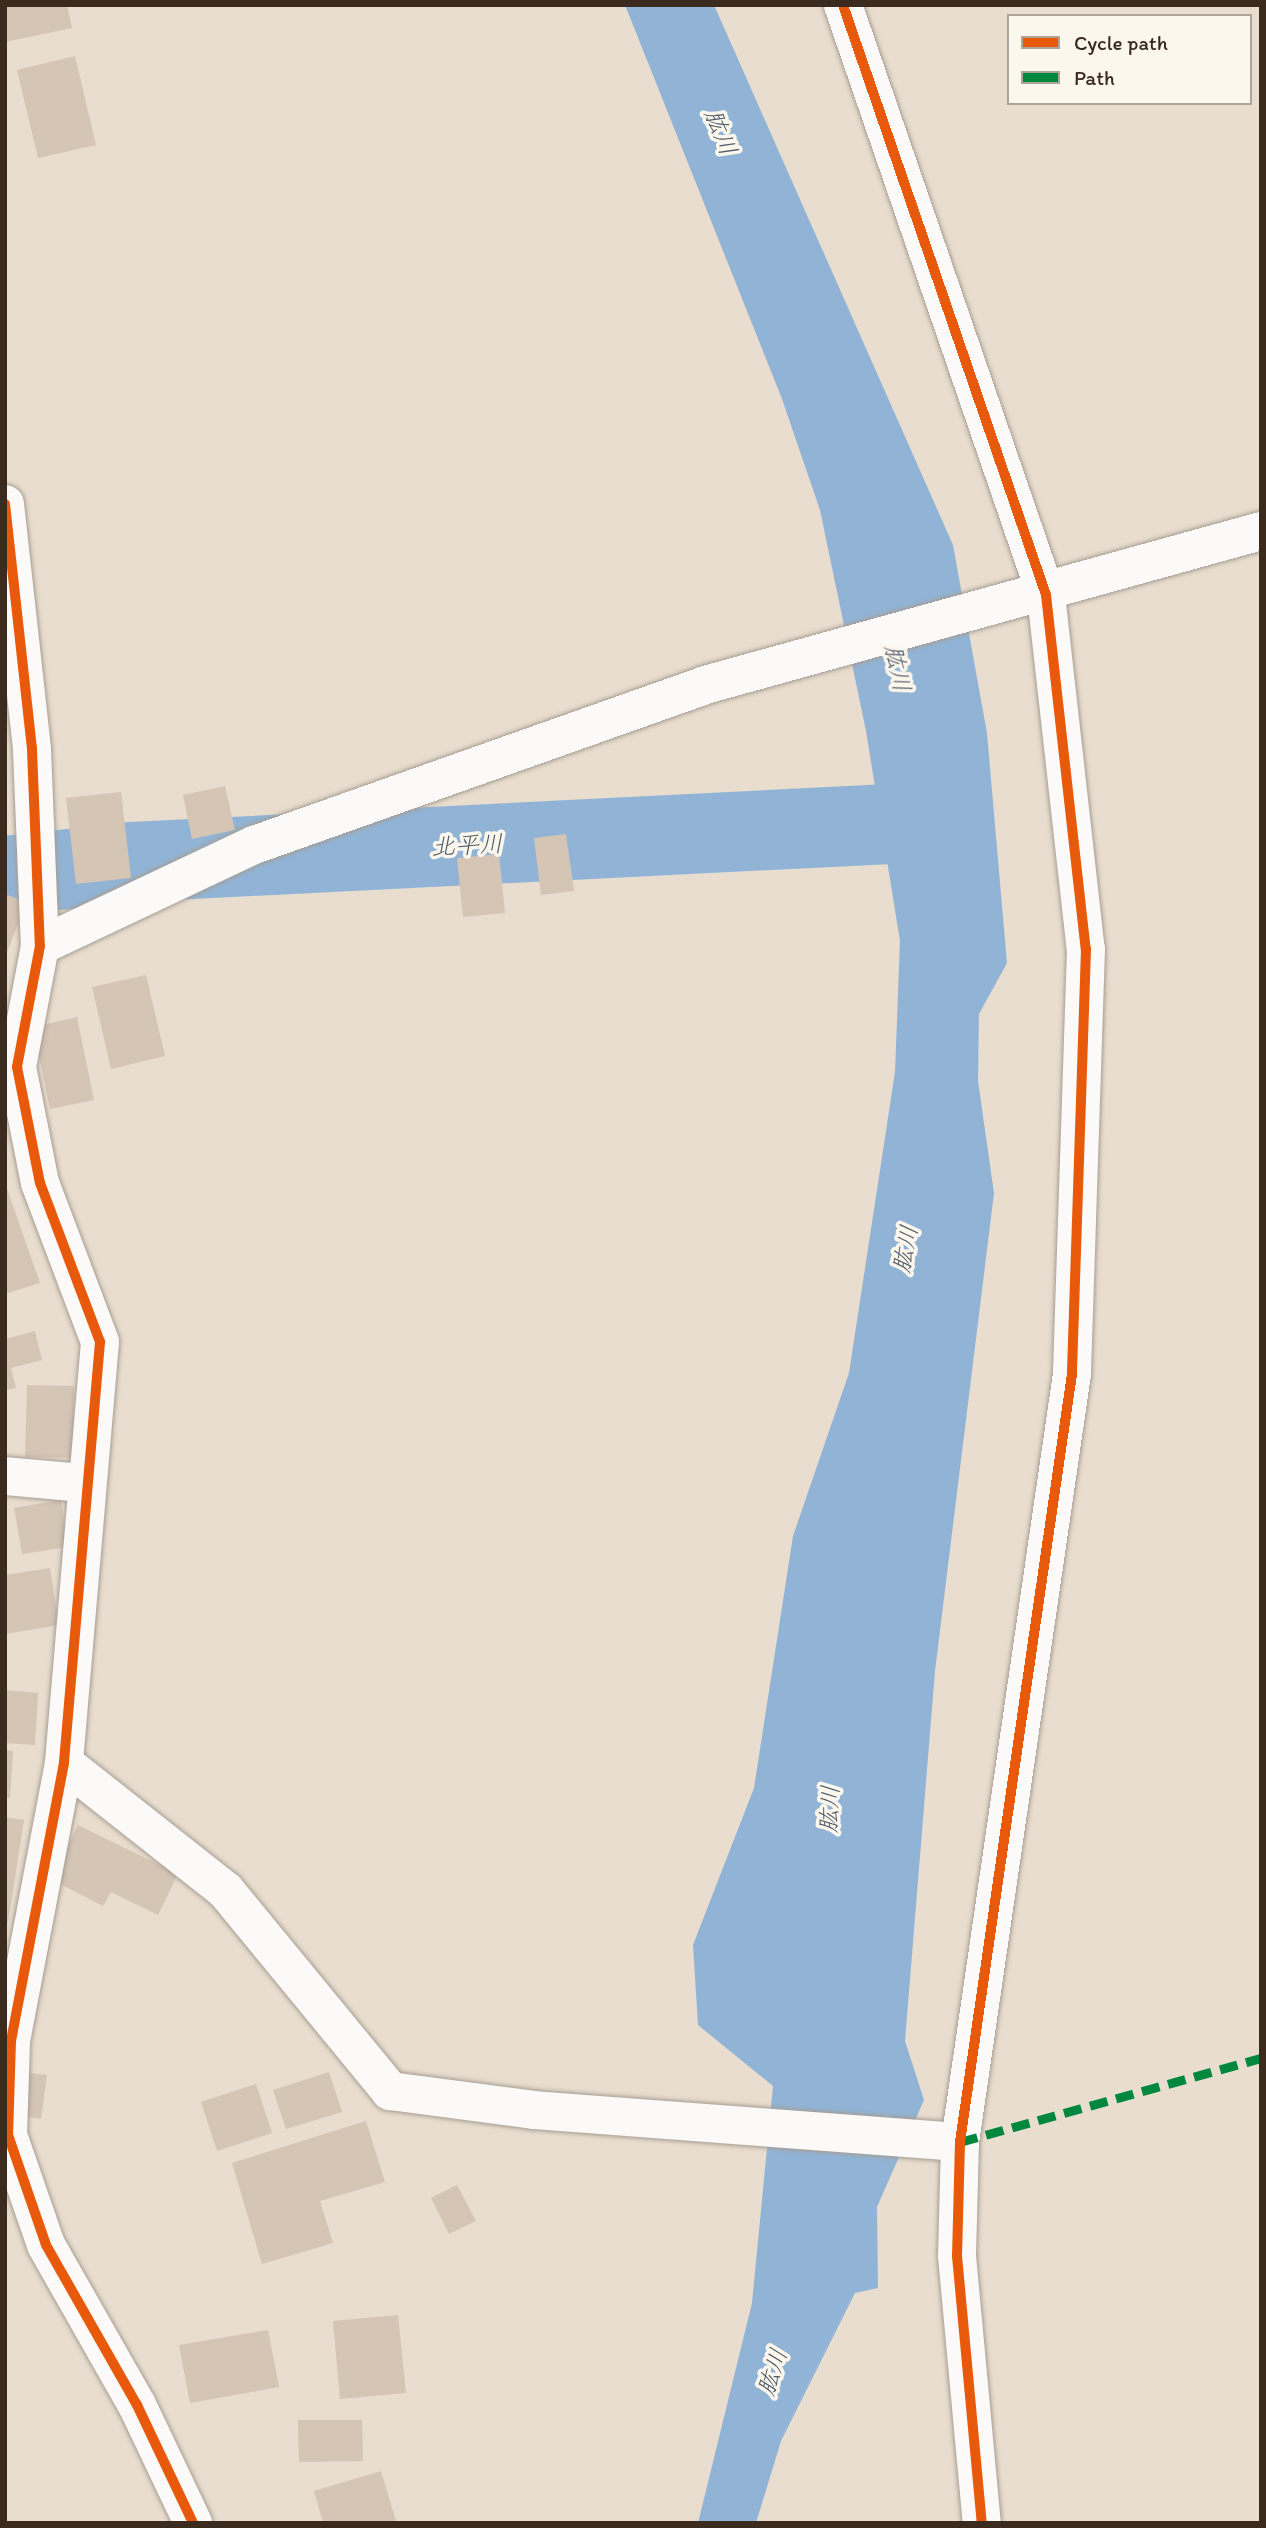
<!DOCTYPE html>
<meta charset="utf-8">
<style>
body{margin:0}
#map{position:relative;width:1266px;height:2528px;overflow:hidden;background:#e8ddce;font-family:Itim,"Klee One",sans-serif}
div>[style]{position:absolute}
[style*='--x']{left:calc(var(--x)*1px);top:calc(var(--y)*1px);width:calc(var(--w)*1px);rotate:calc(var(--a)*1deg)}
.water>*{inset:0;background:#91b4d6}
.river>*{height:80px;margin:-40px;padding:0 40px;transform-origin:40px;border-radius:40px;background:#91b4d6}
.building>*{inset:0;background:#d4c5b5}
.roads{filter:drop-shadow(0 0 2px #a69d93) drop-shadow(0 0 2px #a69d93)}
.minor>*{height:38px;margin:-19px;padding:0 19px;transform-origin:19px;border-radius:19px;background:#fcfaf8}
.quiet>*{height:9px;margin-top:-4.5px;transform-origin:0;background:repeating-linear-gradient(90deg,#00873e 0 18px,transparent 0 27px)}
.cycleway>*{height:10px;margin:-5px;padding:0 5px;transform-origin:5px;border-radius:5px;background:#e8590c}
span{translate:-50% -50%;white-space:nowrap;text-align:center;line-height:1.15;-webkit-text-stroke:7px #fbf7ec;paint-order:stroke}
.water-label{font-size:24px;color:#4f5a69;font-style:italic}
.frame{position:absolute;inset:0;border:7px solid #3b2a1e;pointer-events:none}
.legend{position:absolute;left:1007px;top:14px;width:245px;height:91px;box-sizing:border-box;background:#fbf7ec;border:2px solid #aea59a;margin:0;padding:9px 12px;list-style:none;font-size:21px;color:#3b2a1e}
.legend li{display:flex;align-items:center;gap:14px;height:35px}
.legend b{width:35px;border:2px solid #aea59a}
</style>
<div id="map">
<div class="water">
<i style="clip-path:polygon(625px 5px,714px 5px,953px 545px,987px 733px,1007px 963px,979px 1014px,978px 1081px,994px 1193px,935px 1671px,905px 2041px,924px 2100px,877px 2207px,878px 2288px,855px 2293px,781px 2441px,756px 2523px,698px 2523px,752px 2303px,773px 2086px,698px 2025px,693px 1945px,754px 1788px,793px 1536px,849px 1373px,895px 1072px,900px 941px,866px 731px,820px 510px,782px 399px)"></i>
</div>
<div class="river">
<i style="--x:5;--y:876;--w:128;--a:-6.3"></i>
<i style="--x:132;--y:862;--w:799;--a:-2.87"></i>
</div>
<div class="building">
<i style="clip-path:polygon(5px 5px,67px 5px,72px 28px,5px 42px)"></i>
<i style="clip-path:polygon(75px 56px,96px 145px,38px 158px,17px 70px)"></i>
<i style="clip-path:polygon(225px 786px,235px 830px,192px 839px,183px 795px)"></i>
<i style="clip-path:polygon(121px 792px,131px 878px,76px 884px,66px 798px)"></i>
<i style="clip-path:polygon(566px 834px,574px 891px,541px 895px,534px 838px)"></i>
<i style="clip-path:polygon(499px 854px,505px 913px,463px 917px,457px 858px)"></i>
<i style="clip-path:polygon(5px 894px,27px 902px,5px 957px)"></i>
<i style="clip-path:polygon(146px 975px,165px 1056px,111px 1069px,92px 987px)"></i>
<i style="clip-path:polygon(77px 1017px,94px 1100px,50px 1109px,33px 1027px)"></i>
<i style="clip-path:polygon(5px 1183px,40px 1283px,5px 1294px)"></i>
<i style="clip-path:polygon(35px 1331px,42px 1360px,11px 1368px,16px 1388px,5px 1390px,5px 1339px)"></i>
<i style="clip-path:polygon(27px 1385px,74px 1386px,73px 1458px,25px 1457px)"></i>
<i style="clip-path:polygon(61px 1500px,68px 1547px,22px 1554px,14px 1508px)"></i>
<i style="clip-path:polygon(50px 1568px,59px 1625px,5px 1634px,5px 1575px)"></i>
<i style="clip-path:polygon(5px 1690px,38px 1693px,35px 1745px,5px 1743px)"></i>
<i style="clip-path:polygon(5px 1750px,13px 1751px,10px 1798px,5px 1797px)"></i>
<i style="clip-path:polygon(5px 1817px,24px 1820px,8px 1923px,5px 1922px)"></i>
<i style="clip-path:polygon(78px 1825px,178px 1874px,158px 1915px,111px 1892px,103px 1906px,52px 1880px)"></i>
<i style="clip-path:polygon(21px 2072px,47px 2075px,41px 2119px,16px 2115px)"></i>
<i style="clip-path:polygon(329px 2072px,342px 2112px,286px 2129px,273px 2090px)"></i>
<i style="clip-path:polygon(256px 2084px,272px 2133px,217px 2151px,201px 2102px)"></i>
<i style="clip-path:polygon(366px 2121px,385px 2182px,320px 2201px,333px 2243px,262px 2264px,232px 2163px)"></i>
<i style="clip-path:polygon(457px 2185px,476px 2221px,449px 2234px,431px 2198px)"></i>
<i style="clip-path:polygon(398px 2315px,406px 2393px,340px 2399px,333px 2321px)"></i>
<i style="clip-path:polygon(268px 2330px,279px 2387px,190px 2403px,179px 2345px)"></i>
<i style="clip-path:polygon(298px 2420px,362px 2420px,363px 2461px,299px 2462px)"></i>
<i style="clip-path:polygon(381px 2471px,396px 2521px,323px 2523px,314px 2491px)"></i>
</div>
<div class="roads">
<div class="minor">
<i style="--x:843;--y:5;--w:624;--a:71.01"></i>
<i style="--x:1046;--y:595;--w:356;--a:83.6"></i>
<i style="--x:1086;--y:949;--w:425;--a:91.9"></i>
<i style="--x:1072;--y:1374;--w:776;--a:98.3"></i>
<i style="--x:960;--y:2142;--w:114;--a:91.5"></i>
<i style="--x:957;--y:2256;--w:268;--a:84.7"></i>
<i style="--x:5;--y:504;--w:247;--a:83.7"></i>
<i style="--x:32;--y:750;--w:196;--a:87.7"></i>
<i style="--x:40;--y:946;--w:123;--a:100.8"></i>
<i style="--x:17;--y:1067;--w:118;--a:78.8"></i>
<i style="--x:40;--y:1183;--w:170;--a:69.3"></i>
<i style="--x:100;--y:1342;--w:423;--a:94.9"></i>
<i style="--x:64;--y:1763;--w:283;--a:100.8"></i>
<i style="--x:11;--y:2041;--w:94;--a:91.8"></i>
<i style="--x:8;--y:2135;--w:116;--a:70.9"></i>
<i style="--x:46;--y:2245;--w:184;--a:60.4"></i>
<i style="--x:137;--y:2405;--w:131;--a:64.6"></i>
<i style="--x:40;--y:946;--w:237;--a:-25.3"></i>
<i style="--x:254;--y:845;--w:479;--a:-19.5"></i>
<i style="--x:705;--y:685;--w:577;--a:-15.48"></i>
<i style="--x:5;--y:1476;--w:79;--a:5.1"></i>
<i style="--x:64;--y:1763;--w:206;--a:38.3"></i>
<i style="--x:226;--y:1891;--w:259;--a:50.6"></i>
<i style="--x:390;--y:2091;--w:145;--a:7.5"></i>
<i style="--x:534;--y:2110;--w:427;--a:4.3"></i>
</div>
</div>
<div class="quiet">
<i style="--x:960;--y:2142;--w:313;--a:-15.6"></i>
</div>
<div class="cycleway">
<i style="--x:843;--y:5;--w:624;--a:71.01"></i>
<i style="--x:1046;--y:595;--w:356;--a:83.6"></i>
<i style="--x:1086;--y:949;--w:425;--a:91.9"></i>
<i style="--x:1072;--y:1374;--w:776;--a:98.3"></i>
<i style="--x:960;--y:2142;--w:114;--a:91.5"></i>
<i style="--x:957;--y:2256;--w:268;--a:84.7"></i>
<i style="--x:5;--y:504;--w:247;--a:83.7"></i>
<i style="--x:32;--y:750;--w:196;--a:87.7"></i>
<i style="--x:40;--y:946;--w:123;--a:100.8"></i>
<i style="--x:17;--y:1067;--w:118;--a:78.8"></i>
<i style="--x:40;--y:1183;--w:170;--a:69.3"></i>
<i style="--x:100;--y:1342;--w:423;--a:94.9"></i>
<i style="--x:64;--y:1763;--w:283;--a:100.8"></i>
<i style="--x:11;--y:2041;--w:94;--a:91.8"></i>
<i style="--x:8;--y:2135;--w:116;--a:70.9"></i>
<i style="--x:46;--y:2245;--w:184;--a:60.4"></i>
<i style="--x:137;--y:2405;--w:131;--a:64.6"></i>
</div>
<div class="water-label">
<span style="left:721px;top:132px;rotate:68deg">肱川</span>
<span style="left:898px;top:668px;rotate:78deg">肱川</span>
<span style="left:467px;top:845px;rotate:-3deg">北平川</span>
<span style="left:905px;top:1249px;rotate:-79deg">肱川</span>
<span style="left:829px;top:1809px;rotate:-87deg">肱川</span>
<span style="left:772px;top:2372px;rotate:-72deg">肱川</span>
</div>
<div class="frame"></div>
<ul class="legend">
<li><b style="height:9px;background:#e8590c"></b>Cycle path</li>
<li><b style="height:9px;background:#00873e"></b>Path</li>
</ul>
</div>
